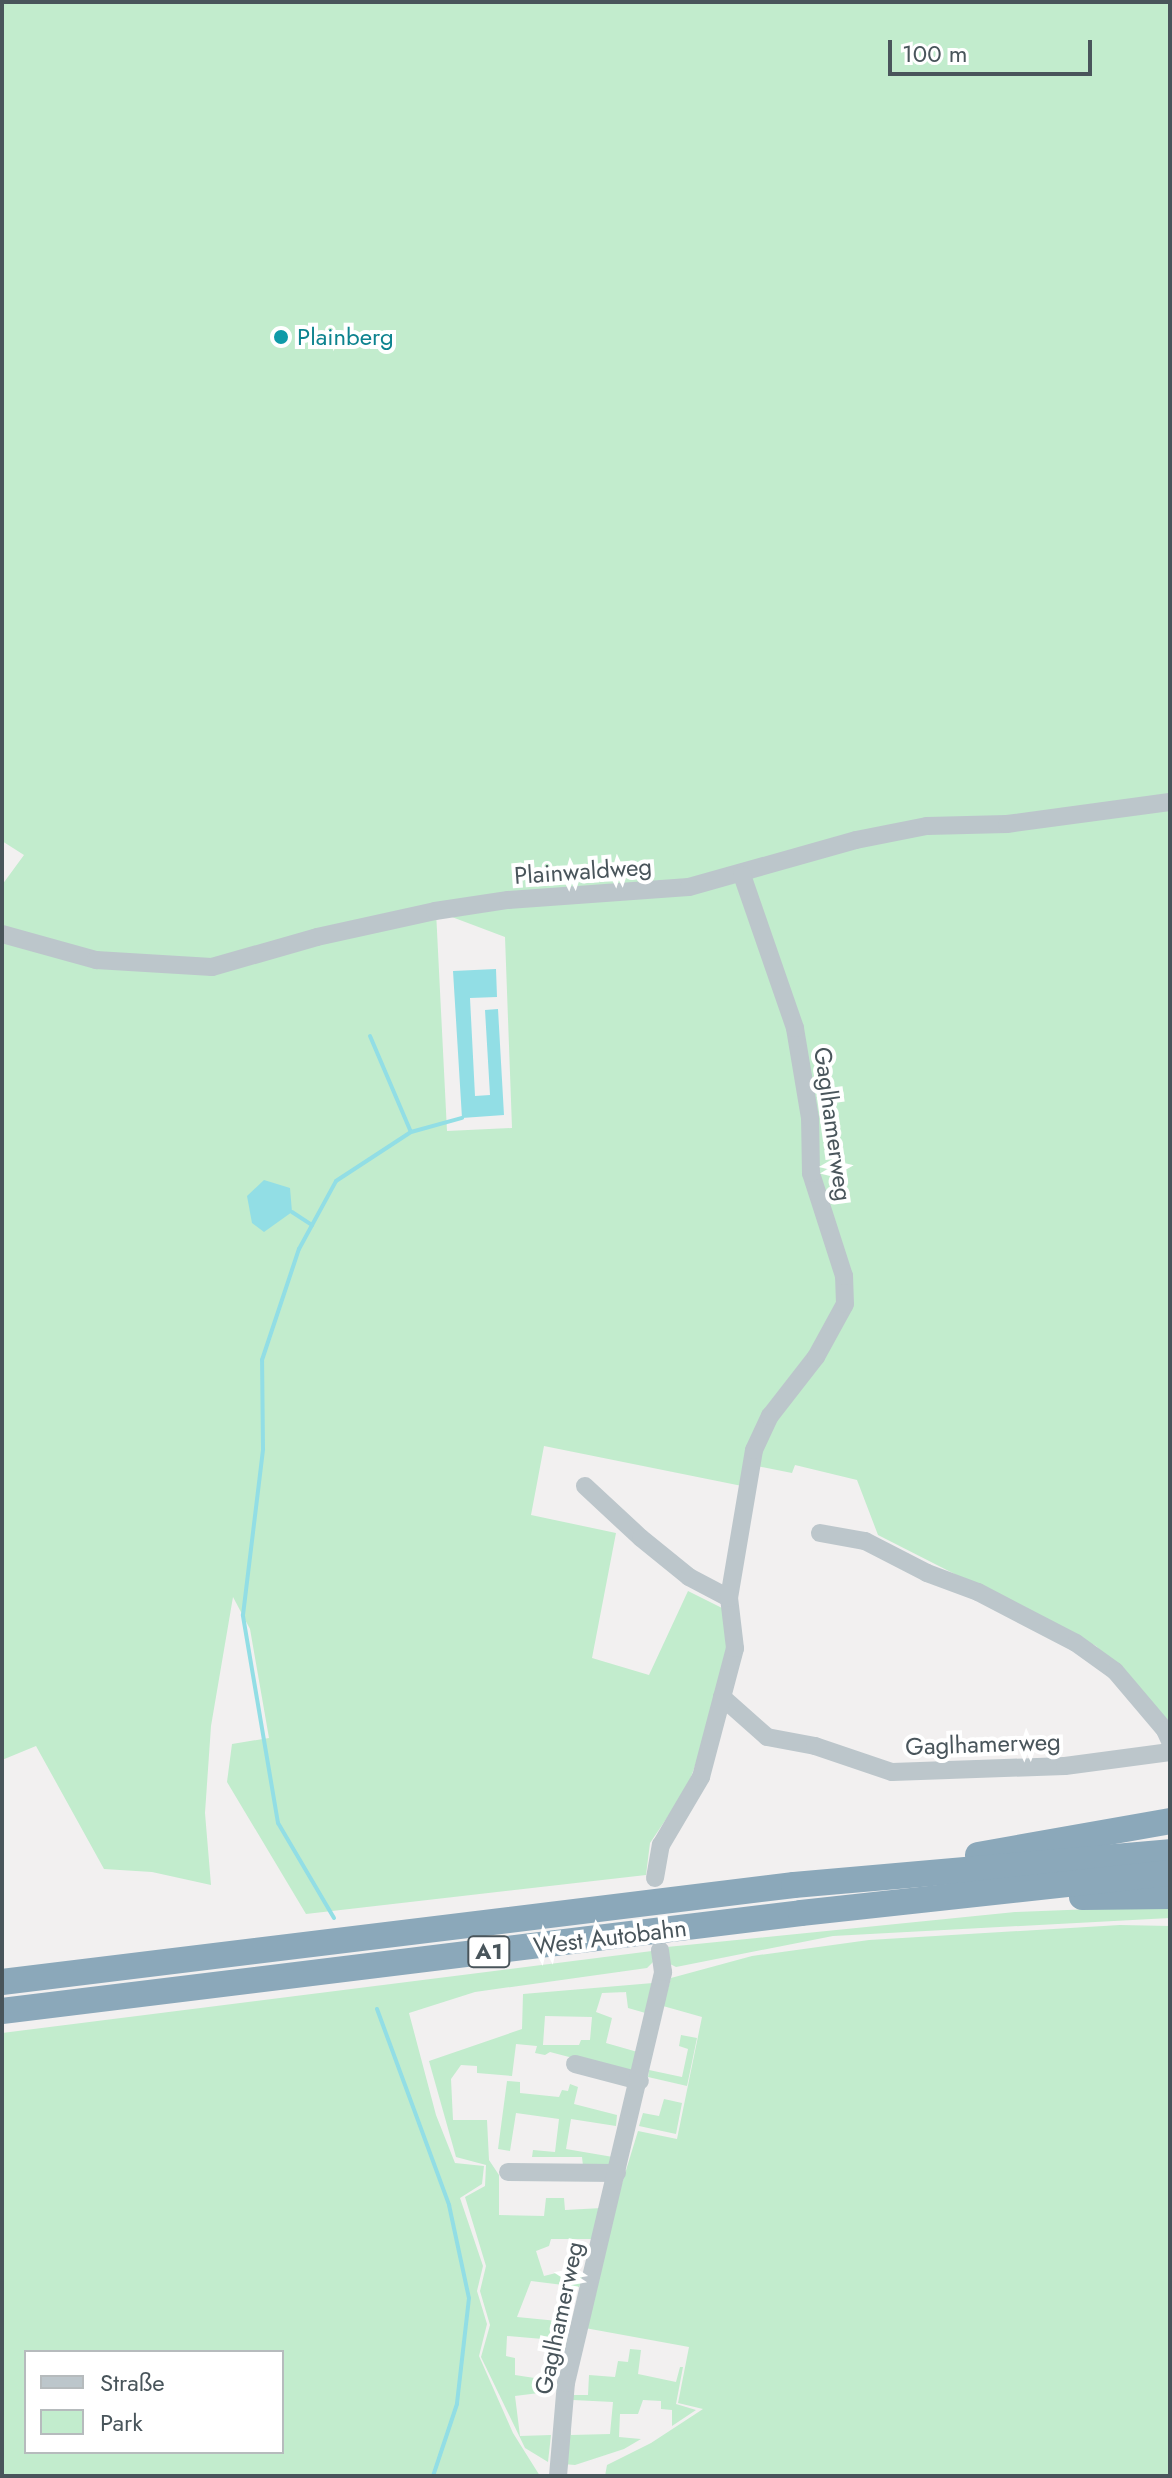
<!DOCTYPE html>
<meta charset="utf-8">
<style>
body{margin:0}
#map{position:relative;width:1172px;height:2478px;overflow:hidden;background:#f2f0f0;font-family:Jost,sans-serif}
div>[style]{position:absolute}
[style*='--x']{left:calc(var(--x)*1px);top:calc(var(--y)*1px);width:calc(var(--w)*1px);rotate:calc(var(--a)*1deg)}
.green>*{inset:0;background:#c2eccd}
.water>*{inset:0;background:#92dee5}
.stream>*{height:4px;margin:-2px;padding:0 2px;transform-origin:2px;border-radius:2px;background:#92dee5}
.minor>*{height:18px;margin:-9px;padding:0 9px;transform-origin:9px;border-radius:9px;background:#bcc6cb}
.highway>*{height:26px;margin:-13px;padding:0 13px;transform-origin:13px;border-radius:13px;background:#8ba8ba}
.dots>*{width:22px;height:22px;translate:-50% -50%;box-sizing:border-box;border:4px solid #fff;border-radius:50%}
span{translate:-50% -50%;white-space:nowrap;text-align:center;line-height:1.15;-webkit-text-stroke:8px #fff;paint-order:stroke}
.shield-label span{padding:2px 6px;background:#fff;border:2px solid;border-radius:6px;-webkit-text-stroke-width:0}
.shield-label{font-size:22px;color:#49555b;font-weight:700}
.culture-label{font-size:24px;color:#0d838f}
.left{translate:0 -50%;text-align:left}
.street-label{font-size:24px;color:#49555b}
.frame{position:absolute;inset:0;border:4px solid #49555b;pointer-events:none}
.legend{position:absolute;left:24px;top:2350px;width:260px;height:104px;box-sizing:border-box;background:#fff;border:2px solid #b6bbbd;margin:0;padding:10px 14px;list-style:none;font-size:24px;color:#49555b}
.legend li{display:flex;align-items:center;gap:16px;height:40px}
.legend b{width:40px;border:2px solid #b6bbbd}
.scale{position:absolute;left:888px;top:40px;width:204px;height:36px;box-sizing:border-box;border:4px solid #49555b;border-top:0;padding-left:10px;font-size:24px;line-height:28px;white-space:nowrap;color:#49555b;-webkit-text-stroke:6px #fff;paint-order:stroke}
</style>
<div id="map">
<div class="green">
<i style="clip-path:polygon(evenodd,2px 2px,1170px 2px,1170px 1722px,1096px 1646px,878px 1535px,857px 1480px,795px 1465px,792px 1473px,752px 1465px,747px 1487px,544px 1446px,531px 1515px,616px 1533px,592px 1658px,649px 1675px,688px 1591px,724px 1609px,728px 1647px,705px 1738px,687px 1788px,650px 1843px,646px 1875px,306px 1914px,227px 1782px,232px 1744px,269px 1738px,250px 1629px,233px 1597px,211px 1726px,205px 1813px,211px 1885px,152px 1872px,104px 1869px,36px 1746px,2px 1760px,2px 885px,24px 855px,2px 841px,2px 2px,436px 911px,505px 937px,512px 1128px,447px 1131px,436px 911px)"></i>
<i style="clip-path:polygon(1170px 1906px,1170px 1918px,833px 1936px,676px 1967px,666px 1962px,667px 1947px,1015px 1912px)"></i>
<i style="clip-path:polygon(1120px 1925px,1170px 1926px,1170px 2476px,605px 2476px,607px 2465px,651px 2443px,703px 2409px,678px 2403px,689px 2347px,585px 2328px,601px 2252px,638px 2131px,677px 2139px,702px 2017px,663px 2006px,671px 1978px,752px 1956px,869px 1940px)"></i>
<i style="clip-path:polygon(evenodd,652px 1951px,653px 1962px,647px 1968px,475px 1992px,409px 2013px,436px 2115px,455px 2163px,484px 2166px,482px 2184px,460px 2198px,483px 2266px,477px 2291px,487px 2324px,479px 2356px,513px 2433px,540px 2476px,2px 2476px,2px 2033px,652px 1951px,26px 2352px,282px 2352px,282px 2452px,26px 2452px,26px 2352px)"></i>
<i style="clip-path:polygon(evenodd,653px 1983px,649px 2014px,628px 2008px,626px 1992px,602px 1993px,596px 2012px,612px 2018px,606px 2043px,641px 2053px,634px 2074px,550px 2052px,545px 2055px,535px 2053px,537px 2046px,516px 2044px,512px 2076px,477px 2073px,477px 2066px,461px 2065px,451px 2079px,453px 2120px,487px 2120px,489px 2160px,499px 2175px,499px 2215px,544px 2216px,546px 2198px,564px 2198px,565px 2210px,602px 2208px,593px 2239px,551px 2239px,549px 2246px,536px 2251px,544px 2276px,560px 2272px,586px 2274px,579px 2287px,531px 2281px,517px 2317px,568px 2322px,566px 2341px,507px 2336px,506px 2356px,515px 2358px,515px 2375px,541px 2379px,539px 2393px,515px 2396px,520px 2436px,551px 2435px,548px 2462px,525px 2448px,481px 2357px,490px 2325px,480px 2291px,486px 2266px,465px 2197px,485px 2186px,486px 2165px,456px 2157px,429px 2061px,522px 2029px,523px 1994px,653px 1983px,545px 2016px,592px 2017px,590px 2040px,581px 2040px,579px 2045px,543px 2045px,545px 2016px)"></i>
<i style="clip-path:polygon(681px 2035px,697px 2038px,687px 2086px,648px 2077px,649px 2070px,682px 2077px,688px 2049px,679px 2046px)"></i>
<i style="clip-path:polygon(507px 2081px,520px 2082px,520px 2093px,559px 2097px,562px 2090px,568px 2091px,570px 2084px,578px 2087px,574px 2104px,617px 2115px,616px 2126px,571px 2119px,566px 2149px,613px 2157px,613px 2165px,583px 2166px,582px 2157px,532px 2157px,533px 2150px,555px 2152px,559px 2119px,516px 2113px,510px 2151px,498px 2149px)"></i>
<i style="clip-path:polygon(664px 2099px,682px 2103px,676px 2134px,639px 2126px,643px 2113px,659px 2116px)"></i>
<i style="clip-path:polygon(630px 2349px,641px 2350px,638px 2374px,676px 2382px,680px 2367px,683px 2367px,676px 2404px,696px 2410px,672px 2426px,672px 2410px,661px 2409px,661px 2401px,643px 2400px,638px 2414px,620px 2414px,619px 2437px,641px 2439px,624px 2449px,575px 2465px,563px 2464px,570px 2421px,571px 2435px,610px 2434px,613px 2402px,573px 2400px,572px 2395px,588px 2395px,589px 2375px,615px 2377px,618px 2361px,628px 2362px)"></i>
</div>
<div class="water">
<i style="clip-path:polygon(496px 969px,497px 997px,470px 998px,475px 1096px,490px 1095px,485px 1010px,498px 1009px,504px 1115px,462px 1118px,453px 971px)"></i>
<i style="clip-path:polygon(264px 1180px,290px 1188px,292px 1212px,264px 1232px,252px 1223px,247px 1196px)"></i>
</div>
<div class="stream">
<i style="--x:370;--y:1036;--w:104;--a:66.9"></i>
<i style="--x:292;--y:1212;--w:24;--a:33"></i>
<i style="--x:334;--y:1918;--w:110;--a:-120.5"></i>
<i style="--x:278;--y:1823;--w:211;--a:-99.6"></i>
<i style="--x:243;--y:1615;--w:167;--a:-83.1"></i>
<i style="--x:263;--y:1449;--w:89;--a:-90.6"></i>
<i style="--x:262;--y:1360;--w:117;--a:-71.6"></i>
<i style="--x:299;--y:1249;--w:77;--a:-61.4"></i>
<i style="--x:336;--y:1181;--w:90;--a:-33.2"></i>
<i style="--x:411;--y:1132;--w:53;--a:-15.4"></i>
<i style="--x:377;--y:2009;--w:209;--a:69.8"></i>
<i style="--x:449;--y:2205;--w:95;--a:77.9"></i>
<i style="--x:469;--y:2298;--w:107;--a:96.5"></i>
<i style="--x:457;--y:2404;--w:76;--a:108.4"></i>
</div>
<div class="minor">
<i style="--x:2;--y:934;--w:98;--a:15.5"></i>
<i style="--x:96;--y:960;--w:116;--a:3.5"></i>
<i style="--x:212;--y:967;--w:109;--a:-15.9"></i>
<i style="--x:317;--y:937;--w:121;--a:-12.4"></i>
<i style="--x:435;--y:911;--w:74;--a:-8.6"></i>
<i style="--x:508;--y:900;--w:181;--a:-4.1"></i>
<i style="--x:689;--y:887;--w:173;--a:-15.7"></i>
<i style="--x:856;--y:840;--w:72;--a:-11.2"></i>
<i style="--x:927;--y:826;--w:80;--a:-1.4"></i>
<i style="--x:1007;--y:824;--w:164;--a:-7.7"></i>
<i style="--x:585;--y:1486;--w:76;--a:42.9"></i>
<i style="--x:641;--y:1538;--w:62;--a:39.1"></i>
<i style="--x:689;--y:1577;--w:45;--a:27.7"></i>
<i style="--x:820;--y:1533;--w:46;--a:10.1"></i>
<i style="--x:865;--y:1541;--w:70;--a:27.3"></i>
<i style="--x:927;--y:1573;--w:54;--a:20.4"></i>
<i style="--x:978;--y:1592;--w:110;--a:27.5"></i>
<i style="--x:1076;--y:1643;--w:48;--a:35.7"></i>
<i style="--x:1115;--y:1671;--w:77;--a:49.7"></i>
<i style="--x:1165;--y:1730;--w:12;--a:66"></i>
<i style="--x:722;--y:1697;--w:60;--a:41.6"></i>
<i style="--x:767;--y:1737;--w:49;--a:10.6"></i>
<i style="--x:815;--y:1746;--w:81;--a:18.7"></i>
<i style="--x:892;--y:1772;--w:173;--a:-2"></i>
<i style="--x:1065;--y:1766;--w:106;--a:-7.6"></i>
<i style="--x:655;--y:1878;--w:34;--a:-80"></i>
<i style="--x:661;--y:1845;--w:79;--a:-59.5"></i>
<i style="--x:701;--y:1777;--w:133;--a:-75.2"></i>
<i style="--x:735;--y:1648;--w:50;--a:-96.8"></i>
<i style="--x:729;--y:1598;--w:150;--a:-80.4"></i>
<i style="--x:754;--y:1450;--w:38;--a:-65"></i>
<i style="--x:770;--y:1416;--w:75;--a:-52.1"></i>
<i style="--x:816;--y:1357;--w:60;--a:-61.3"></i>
<i style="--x:845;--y:1304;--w:28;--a:-92"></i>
<i style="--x:844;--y:1276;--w:108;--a:-107.8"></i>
<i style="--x:811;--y:1173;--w:55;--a:-91"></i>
<i style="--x:810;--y:1118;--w:91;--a:-99.5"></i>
<i style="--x:795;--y:1028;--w:162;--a:-109.1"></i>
<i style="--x:575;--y:2064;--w:67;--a:14.7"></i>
<i style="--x:508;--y:2172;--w:109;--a:0.5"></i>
<i style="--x:558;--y:2476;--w:93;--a:-85.1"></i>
<i style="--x:566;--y:2383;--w:422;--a:-76.7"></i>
<i style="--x:663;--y:1972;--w:22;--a:-98"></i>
</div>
<div class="highway">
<i style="--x:978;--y:1855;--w:195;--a:-10"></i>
<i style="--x:1082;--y:1897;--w:88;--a:-0.7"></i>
<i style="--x:2;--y:1982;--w:798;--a:-6.98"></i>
<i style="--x:794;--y:1885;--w:377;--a:-5"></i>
<i style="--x:2;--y:2011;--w:805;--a:-6.99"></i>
<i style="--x:801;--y:1913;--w:371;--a:-6.2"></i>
</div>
<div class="dots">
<i style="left:281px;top:337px;background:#0f9aa8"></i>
</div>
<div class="shield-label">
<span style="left:489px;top:1952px">A1</span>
</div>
<div class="culture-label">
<span class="left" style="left:297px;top:337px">Plainberg</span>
</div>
<div class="street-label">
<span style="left:583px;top:871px;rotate:-4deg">Plainwaldweg</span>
<span style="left:833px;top:1124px;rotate:82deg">Gaglhamerweg</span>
<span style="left:983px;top:1744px;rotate:-2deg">Gaglhamerweg</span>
<span style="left:610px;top:1937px;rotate:-7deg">West Autobahn</span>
<span style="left:559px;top:2318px;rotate:-78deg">Gaglhamerweg</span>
</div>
<div class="frame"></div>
<ul class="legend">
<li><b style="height:10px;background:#bcc6cb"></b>Straße</li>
<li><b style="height:22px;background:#c2eccd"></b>Park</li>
</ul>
<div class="scale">100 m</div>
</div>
